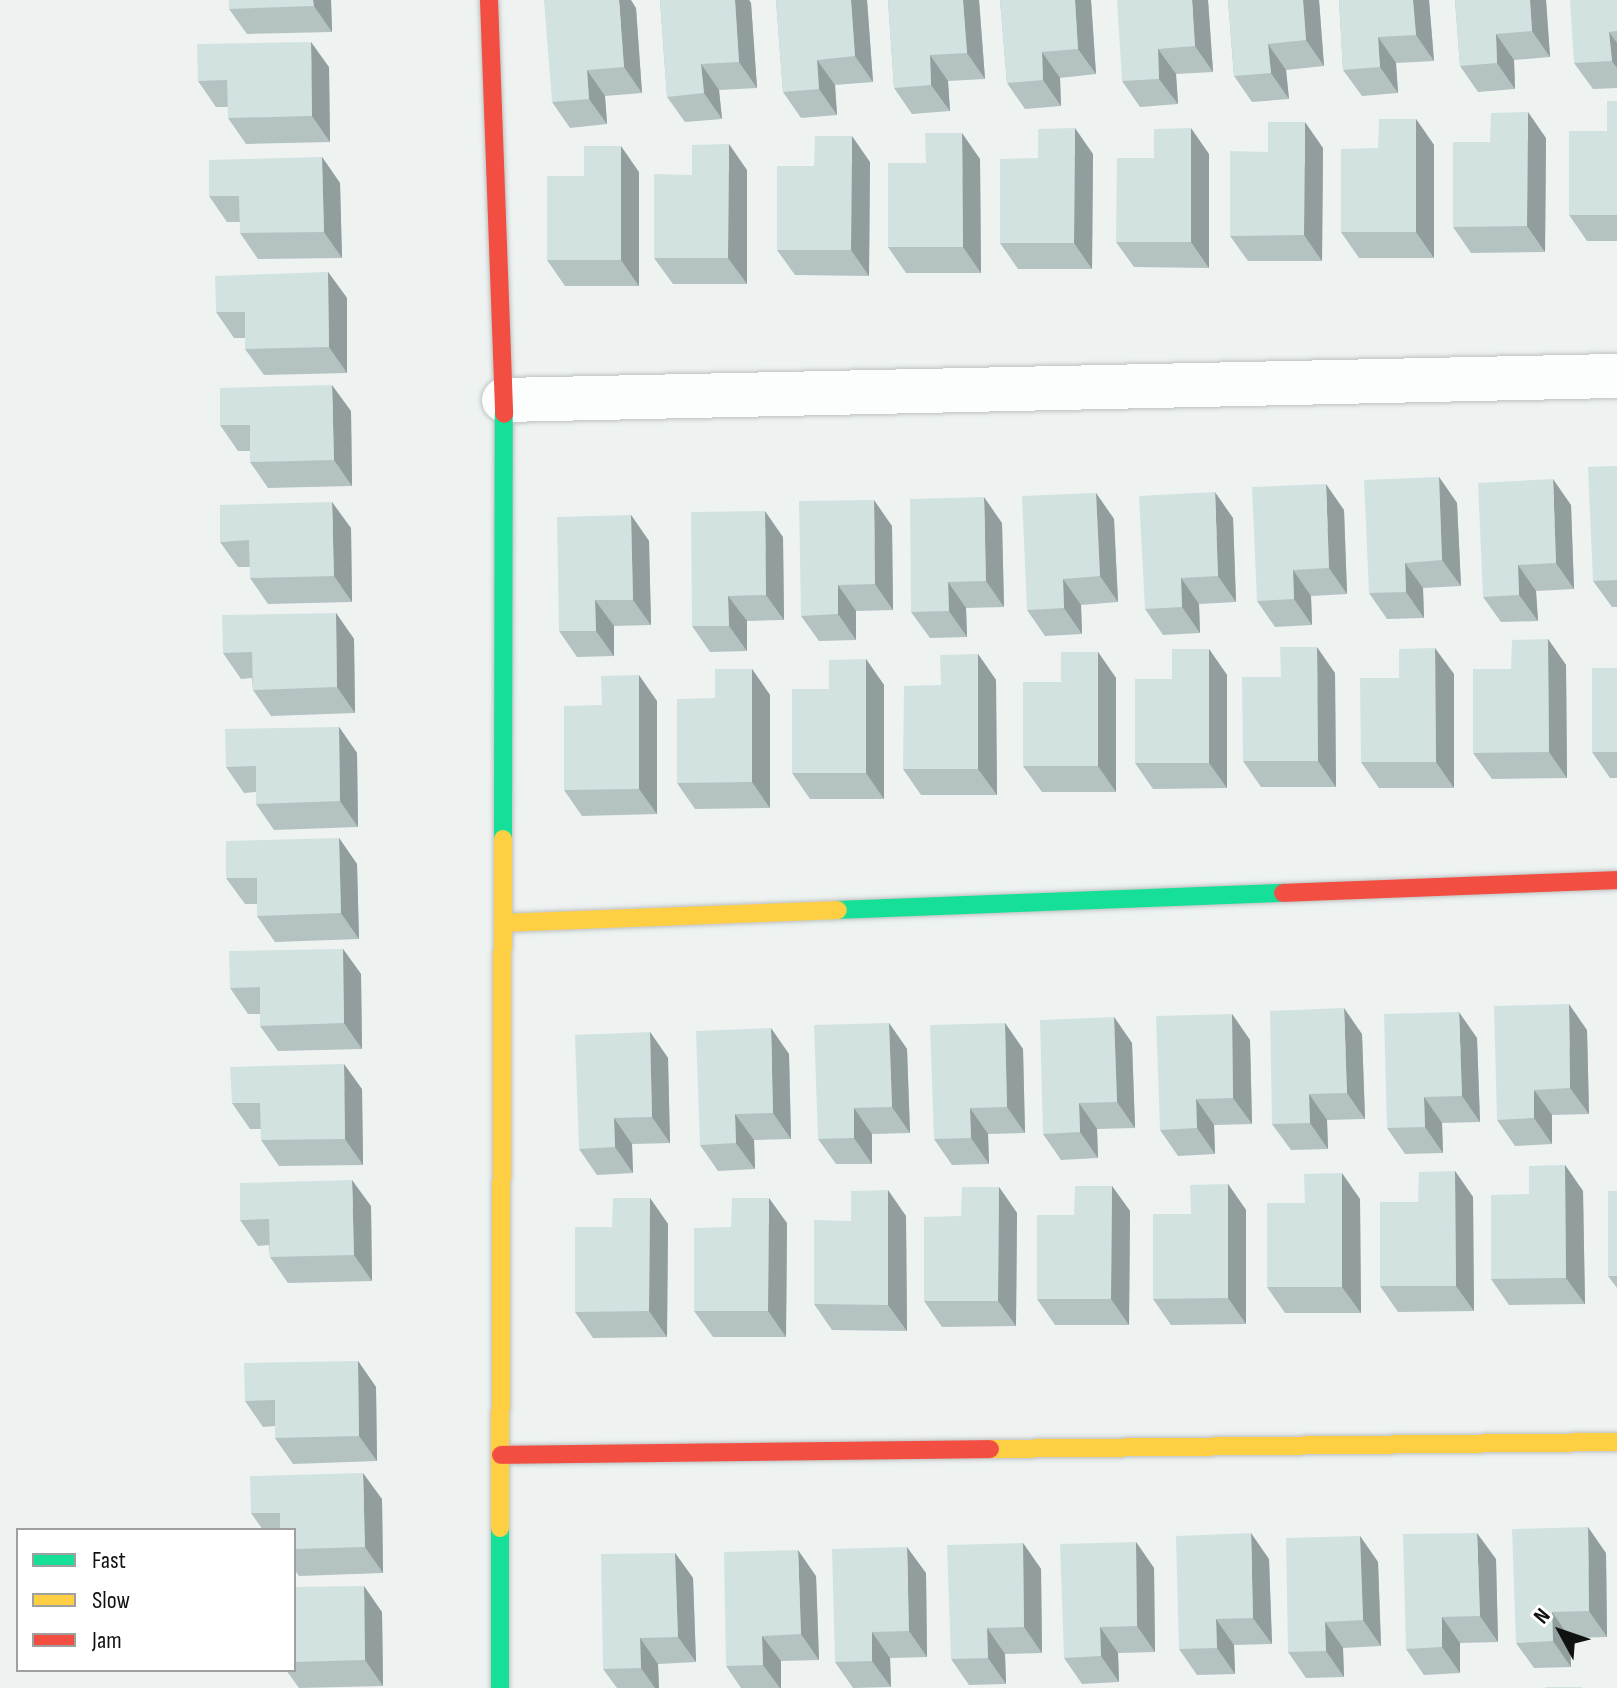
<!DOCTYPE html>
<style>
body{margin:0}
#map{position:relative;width:1617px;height:1688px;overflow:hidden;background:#eef3f2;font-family:"Sofia Sans Condensed",sans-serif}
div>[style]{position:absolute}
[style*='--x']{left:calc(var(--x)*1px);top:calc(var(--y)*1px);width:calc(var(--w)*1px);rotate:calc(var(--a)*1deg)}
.roads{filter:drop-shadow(0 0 2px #bec1c0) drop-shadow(0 0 2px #bec1c0)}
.street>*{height:44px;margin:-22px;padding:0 22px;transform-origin:22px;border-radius:22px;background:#fcfdfd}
.fast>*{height:18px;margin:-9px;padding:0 9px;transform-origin:9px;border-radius:9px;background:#16e098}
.slow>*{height:18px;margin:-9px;padding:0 9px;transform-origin:9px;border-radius:9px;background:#ffcf43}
.jam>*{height:18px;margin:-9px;padding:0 9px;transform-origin:9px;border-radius:9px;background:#f24e42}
.wall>*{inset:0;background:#b4c2c2}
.shaded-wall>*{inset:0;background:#929e9e}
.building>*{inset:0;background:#d1e2e1}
span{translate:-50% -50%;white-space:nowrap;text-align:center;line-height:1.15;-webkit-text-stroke:8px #fff;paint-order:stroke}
.legend{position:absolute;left:16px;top:1528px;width:280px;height:144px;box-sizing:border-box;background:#fff;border:2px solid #9fa0a0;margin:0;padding:10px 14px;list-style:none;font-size:24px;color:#101212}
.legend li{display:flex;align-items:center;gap:16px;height:40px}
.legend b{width:40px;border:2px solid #9fa0a0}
.north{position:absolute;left:1521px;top:1592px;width:80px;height:80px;-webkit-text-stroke:6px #fff;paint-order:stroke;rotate:310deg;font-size:22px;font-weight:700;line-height:32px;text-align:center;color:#101212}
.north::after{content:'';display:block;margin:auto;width:28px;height:36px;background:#101212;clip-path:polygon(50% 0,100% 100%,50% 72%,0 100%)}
</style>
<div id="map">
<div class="roads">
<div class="street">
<i style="--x:504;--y:400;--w:1113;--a:-1.24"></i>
</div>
<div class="fast">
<i style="--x:503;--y:839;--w:425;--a:-89.9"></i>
<i style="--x:838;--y:910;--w:445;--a:-2.2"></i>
<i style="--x:500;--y:1688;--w:160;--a:-90"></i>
</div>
<div class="slow">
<i style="--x:503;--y:923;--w:335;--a:-2.2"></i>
<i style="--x:990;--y:1449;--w:627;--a:-0.64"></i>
<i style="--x:500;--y:1528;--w:689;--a:-89.75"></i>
</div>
<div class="jam">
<i style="--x:489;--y:0;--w:414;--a:87.9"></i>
<i style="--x:1283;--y:893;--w:334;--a:-2.2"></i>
<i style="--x:501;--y:1455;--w:489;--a:-0.7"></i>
</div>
</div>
<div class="wall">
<i style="clip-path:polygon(229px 0,331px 0,332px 32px,247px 34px,229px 9px)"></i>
<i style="clip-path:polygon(660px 0,749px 0,751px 3px,757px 88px,719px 90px,722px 119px,685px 122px,667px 97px)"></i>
<i style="clip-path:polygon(776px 0,867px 0,873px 82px,835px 85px,837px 115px,801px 118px,783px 92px)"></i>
<i style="clip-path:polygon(888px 0,979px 0,985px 79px,948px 81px,950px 111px,912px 114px,894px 88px)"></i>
<i style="clip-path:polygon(1000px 0,1091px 0,1096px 74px,1060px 78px,1061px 106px,1025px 109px,1007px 83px)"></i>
<i style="clip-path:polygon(1208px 0,1213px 72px,1176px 74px,1178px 104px,1140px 107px,1122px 81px)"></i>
<i style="clip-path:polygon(1228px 0,1319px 0,1324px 66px,1286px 70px,1289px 99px,1252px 102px,1234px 76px)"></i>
<i style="clip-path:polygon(1339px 0,1429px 0,1434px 61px,1396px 63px,1398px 93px,1362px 96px,1343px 70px)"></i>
<i style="clip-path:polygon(1455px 0,1546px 0,1550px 57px,1514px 60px,1515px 89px,1478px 92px,1460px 66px)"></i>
<i style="clip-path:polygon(1617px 0,1617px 88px,1593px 89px,1574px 63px)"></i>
<i style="clip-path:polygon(636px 8px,642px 93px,605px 96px,607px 124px,570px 128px,552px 102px)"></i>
<i style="clip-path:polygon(329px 67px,330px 142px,246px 144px,228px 118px,228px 107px,216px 107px,198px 81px)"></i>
<i style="clip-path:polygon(1617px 101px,1617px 241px,1587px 241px,1569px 215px,1607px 131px)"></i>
<i style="clip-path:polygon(1416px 119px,1434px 145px,1434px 258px,1359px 258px,1341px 232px,1378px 148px)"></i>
<i style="clip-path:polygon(1546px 138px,1545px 252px,1471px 253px,1453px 227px,1490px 142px)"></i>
<i style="clip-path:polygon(1323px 148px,1322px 261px,1248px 261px,1230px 236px)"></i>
<i style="clip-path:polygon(1093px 154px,1092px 269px,1018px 269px,1000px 243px,1038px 158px)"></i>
<i style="clip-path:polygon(1209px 154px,1209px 268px,1134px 267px,1116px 242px,1154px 158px)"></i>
<i style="clip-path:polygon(322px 157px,340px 183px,342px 258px,258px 259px,240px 233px,240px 222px,227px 222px,209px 196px)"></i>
<i style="clip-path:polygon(980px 159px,981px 273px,906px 273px,888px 247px)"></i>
<i style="clip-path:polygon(870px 162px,869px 276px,795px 275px,777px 250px,814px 166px)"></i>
<i style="clip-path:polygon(747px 170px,747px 284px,673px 284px,654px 258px,692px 175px)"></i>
<i style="clip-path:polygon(639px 172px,639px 286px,565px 286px,547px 260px)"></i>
<i style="clip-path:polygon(328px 272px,347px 298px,347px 373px,264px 375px,245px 349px,245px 338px,234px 338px,216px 312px)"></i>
<i style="clip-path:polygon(351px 411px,352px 486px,268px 488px,250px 462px,250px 451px,238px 451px,220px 425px)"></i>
<i style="clip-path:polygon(1617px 466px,1617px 607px,1612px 607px,1593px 581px)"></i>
<i style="clip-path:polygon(1439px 477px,1457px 503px,1461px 586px,1423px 588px,1424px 618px,1387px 619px,1369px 593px)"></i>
<i style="clip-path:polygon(1096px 493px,1114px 519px,1118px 602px,1081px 605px,1082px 634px,1045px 636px,1027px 610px)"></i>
<i style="clip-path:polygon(1571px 505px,1574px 589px,1536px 591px,1538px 621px,1501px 622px,1483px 597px)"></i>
<i style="clip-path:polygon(1344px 510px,1347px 594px,1311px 596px,1312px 625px,1275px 627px,1257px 601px)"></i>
<i style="clip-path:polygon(631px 515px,649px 541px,651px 625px,614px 626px,614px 656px,577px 657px,559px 631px)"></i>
<i style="clip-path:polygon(1233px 518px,1236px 602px,1199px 604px,1200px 633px,1163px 635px,1145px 609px)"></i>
<i style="clip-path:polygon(1002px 523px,1004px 607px,966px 608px,967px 637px,930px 638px,911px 612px)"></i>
<i style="clip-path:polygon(892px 526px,893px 610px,856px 611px,856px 640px,819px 641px,801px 616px)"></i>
<i style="clip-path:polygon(351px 528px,352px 602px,268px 604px,250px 578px,250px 567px,238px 567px,220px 542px)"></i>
<i style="clip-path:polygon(783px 537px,784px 620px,747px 621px,747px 651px,710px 652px,692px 626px)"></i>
<i style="clip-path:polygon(336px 613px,354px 639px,355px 713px,271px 716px,253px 690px,252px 678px,241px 679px,223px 653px)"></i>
<i style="clip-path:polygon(1548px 639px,1566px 665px,1567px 778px,1492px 779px,1473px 753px,1511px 669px)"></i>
<i style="clip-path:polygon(1209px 649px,1227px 675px,1227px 788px,1153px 789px,1135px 763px,1172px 679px)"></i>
<i style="clip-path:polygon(1098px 652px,1116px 678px,1116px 792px,1042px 792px,1023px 766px,1061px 682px)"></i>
<i style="clip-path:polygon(978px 654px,996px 680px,997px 795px,921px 795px,903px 769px)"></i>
<i style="clip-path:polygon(866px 659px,884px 685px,884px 799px,810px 799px,792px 773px)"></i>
<i style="clip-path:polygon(1617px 668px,1617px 778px,1610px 778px,1592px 752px)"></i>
<i style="clip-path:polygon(752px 669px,770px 695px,770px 808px,695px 809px,677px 783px)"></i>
<i style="clip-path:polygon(1335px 673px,1336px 787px,1261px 787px,1243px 761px)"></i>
<i style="clip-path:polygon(1454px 674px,1454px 788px,1379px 788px,1361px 762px,1399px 678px)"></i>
<i style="clip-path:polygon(657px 701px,657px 814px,582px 816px,564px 790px)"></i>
<i style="clip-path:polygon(339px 727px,357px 753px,358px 827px,274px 830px,256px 804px,256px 792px,244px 793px,226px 767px)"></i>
<i style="clip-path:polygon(339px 838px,357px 864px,359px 939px,275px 942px,257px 916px,257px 904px,245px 904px,226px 878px)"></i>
<i style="clip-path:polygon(343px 949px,361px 974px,362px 1049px,278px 1051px,260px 1026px,260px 1014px,248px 1014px,230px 988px)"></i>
<i style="clip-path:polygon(1232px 1014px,1250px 1040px,1252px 1124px,1214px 1125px,1215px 1154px,1178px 1156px,1160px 1130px)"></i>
<i style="clip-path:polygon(1114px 1017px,1132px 1043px,1135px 1128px,1097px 1129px,1098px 1158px,1061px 1160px,1043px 1134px)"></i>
<i style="clip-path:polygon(889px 1023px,907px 1049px,910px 1133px,872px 1134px,872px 1164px,836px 1164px,818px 1139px)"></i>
<i style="clip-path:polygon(1005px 1023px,1023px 1049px,1025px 1133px,988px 1134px,989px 1164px,952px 1165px,934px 1139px)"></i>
<i style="clip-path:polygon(1587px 1030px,1589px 1114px,1552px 1115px,1552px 1144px,1515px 1146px,1497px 1120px)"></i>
<i style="clip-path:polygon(650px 1032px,668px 1058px,670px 1143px,632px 1144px,633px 1173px,597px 1175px,579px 1149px)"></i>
<i style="clip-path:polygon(1362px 1034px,1365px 1119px,1327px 1120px,1328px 1149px,1291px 1150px,1272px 1124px)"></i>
<i style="clip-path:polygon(1477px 1038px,1480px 1122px,1442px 1123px,1443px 1153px,1405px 1154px,1387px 1128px)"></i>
<i style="clip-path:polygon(789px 1054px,791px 1139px,754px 1140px,755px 1169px,718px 1171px,700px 1145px)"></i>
<i style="clip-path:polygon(362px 1089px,363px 1165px,279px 1166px,261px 1140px,261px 1129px,250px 1129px,232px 1103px)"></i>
<i style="clip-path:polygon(1565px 1165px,1583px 1191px,1585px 1304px,1509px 1305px,1491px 1279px,1529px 1194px)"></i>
<i style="clip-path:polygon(1455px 1171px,1473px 1197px,1474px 1311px,1398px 1312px,1380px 1286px,1418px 1202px)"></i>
<i style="clip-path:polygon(1228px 1184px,1246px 1210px,1246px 1324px,1171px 1325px,1153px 1299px,1191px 1214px)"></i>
<i style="clip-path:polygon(1112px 1186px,1130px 1211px,1129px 1325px,1055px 1325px,1037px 1299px,1074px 1215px)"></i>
<i style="clip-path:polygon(999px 1187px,1017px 1213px,1016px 1326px,942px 1327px,924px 1301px,961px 1216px)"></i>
<i style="clip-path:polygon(1617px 1191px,1617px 1288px,1608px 1276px)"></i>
<i style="clip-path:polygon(650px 1198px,668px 1224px,667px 1337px,593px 1338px,575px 1312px)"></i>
<i style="clip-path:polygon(1360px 1199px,1361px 1313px,1285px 1313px,1267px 1287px)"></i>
<i style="clip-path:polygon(371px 1206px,372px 1281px,288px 1283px,270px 1257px,269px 1245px,258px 1246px,240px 1220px)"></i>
<i style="clip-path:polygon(906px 1216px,907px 1331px,832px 1330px,814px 1304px,851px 1221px)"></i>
<i style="clip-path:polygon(787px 1223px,786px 1337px,713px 1337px,694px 1311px,731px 1227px)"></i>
<i style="clip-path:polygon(358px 1361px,376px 1387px,377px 1461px,293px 1464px,275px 1438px,275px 1426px,263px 1427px,245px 1401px)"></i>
<i style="clip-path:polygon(382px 1499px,383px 1573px,299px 1576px,294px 1569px,294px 1530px,263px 1530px,251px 1513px)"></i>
<i style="clip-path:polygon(1360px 1536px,1378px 1562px,1381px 1646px,1343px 1648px,1344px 1677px,1306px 1678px,1288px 1652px)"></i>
<i style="clip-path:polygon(1136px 1542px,1154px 1568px,1155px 1652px,1118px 1653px,1119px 1682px,1082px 1684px,1064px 1658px)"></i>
<i style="clip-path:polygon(1023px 1543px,1041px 1569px,1042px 1653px,1005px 1654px,1006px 1684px,969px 1685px,951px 1659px)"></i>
<i style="clip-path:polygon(675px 1553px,693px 1578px,696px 1662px,658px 1664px,659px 1688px,617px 1688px,603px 1669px)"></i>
<i style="clip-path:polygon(1606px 1553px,1607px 1637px,1570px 1638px,1571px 1667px,1534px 1668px,1516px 1643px)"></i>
<i style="clip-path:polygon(1269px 1559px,1272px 1644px,1234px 1645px,1235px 1674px,1197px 1675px,1179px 1649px)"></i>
<i style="clip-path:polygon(1496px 1559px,1498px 1642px,1460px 1643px,1460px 1673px,1424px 1675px,1406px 1649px)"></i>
<i style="clip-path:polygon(926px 1573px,927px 1657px,890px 1658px,891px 1687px,853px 1688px,835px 1662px)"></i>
<i style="clip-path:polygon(816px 1576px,819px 1660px,781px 1661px,781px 1688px,741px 1688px,726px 1666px)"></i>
<i style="clip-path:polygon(294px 1587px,382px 1612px,383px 1686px,299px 1688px,286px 1670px,294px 1670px)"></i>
</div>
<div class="shaded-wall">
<i style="clip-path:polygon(313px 0,331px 0,332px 32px,314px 6px)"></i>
<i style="clip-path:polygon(619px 0,631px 0,636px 8px,642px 93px,624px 67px)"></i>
<i style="clip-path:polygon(735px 0,749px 0,751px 3px,757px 88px,739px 62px)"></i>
<i style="clip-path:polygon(851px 0,867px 0,873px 82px,855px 56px)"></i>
<i style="clip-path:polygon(963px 0,979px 0,985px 79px,967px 53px)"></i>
<i style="clip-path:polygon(1075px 0,1091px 0,1096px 74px,1078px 49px)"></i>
<i style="clip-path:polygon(1192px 0,1208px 0,1213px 72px,1195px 46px)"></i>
<i style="clip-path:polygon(1303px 0,1319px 0,1324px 66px,1306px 40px)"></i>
<i style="clip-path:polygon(1413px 0,1429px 0,1434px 61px,1416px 35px)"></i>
<i style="clip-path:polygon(1530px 0,1546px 0,1550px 57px,1532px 31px)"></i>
<i style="clip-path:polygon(1609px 32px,1617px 43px,1617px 68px,1612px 61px)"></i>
<i style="clip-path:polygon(1496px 34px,1514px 60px,1515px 89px,1497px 63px)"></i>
<i style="clip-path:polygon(1378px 37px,1396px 63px,1398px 93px,1380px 67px)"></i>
<i style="clip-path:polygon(311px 42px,329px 67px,330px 142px,312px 116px)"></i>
<i style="clip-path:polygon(1268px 44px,1286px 70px,1289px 99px,1271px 73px)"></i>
<i style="clip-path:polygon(1158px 49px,1176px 74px,1178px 104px,1159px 79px)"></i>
<i style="clip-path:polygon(1042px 52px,1060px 78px,1061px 106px,1043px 80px)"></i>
<i style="clip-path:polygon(930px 55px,948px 81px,950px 111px,931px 85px)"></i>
<i style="clip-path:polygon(817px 60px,835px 85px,837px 115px,819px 89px)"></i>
<i style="clip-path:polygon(701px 64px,719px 90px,722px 119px,704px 93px)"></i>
<i style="clip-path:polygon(587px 70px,605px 96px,607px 124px,589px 99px)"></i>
<i style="clip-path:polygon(1528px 112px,1546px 138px,1545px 252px,1527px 226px)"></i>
<i style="clip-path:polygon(1416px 119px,1434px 145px,1434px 258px,1416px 232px)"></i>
<i style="clip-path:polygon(1305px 122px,1323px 148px,1322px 261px,1304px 235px)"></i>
<i style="clip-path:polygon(1075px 128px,1093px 154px,1092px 269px,1074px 243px)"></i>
<i style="clip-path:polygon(1191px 128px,1209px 154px,1209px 268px,1191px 242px)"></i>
<i style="clip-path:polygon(962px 133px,980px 159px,981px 273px,963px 247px)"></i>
<i style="clip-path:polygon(852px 136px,870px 162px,869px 276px,851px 250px)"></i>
<i style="clip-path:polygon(729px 144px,747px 170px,747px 284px,728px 258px)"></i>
<i style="clip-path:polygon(621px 146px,639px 172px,639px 286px,621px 260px)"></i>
<i style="clip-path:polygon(322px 157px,340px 183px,342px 258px,324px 232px)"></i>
<i style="clip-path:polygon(328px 272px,347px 298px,347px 373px,329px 347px)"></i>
<i style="clip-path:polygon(332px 385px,351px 411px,352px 486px,334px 460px)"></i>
<i style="clip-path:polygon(1439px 477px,1457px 503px,1461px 586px,1442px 560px)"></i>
<i style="clip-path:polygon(1553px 479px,1571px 505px,1574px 589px,1556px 563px)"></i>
<i style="clip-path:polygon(1326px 484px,1344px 510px,1347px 594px,1329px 568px)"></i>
<i style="clip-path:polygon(1215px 492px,1233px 518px,1236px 602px,1218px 576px)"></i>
<i style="clip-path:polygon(1096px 493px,1114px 519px,1118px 602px,1100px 576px)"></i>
<i style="clip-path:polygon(984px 497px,1002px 523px,1004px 607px,986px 581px)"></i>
<i style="clip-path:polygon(874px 500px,892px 526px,893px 610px,875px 584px)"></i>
<i style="clip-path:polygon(332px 502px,351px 528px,352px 602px,334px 576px)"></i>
<i style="clip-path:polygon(765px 511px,783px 537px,784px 620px,766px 595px)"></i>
<i style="clip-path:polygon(631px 515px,649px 541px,651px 625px,633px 600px)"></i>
<i style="clip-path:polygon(1405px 563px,1423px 588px,1424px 618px,1406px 592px)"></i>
<i style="clip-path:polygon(1518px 565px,1536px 591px,1538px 621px,1519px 595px)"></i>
<i style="clip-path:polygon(1293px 570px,1311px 596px,1312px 625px,1294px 599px)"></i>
<i style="clip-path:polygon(1181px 578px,1199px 604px,1200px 633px,1182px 607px)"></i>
<i style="clip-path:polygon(1063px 579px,1081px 605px,1082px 634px,1064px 608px)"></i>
<i style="clip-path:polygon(948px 582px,966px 608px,967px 637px,949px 611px)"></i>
<i style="clip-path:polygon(838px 585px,856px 611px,856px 640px,838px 614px)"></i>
<i style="clip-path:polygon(728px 596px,747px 621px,747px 651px,729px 626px)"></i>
<i style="clip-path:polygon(595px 600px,614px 626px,614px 656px,596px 631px)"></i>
<i style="clip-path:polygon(336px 613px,354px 639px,355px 713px,337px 687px)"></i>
<i style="clip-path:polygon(1548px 639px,1566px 665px,1567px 778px,1549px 752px)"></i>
<i style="clip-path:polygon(1317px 647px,1335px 673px,1336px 787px,1318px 761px)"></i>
<i style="clip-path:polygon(1435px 648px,1454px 674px,1454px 788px,1436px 762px)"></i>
<i style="clip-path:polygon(1209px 649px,1227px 675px,1227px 788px,1209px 763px)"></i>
<i style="clip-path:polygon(1098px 652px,1116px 678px,1116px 792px,1098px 766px)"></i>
<i style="clip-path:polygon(978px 654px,996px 680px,997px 795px,978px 769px)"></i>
<i style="clip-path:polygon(866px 659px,884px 685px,884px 799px,866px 773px)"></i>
<i style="clip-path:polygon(752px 669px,770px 695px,770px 808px,752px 782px)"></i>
<i style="clip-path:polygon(639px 675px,657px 701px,657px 814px,639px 789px)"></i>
<i style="clip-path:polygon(339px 727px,357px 753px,358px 827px,340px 801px)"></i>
<i style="clip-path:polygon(339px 838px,357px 864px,359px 939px,341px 913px)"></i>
<i style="clip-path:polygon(343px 949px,361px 974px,362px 1049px,344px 1023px)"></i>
<i style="clip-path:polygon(1569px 1004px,1587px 1030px,1589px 1114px,1570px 1088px)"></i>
<i style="clip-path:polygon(1344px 1008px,1362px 1034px,1365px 1119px,1347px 1093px)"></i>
<i style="clip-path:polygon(1459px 1012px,1477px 1038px,1480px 1122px,1462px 1096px)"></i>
<i style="clip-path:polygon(1232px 1014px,1250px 1040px,1252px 1124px,1233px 1098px)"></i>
<i style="clip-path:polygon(1114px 1017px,1132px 1043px,1135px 1128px,1117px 1102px)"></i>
<i style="clip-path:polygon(889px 1023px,907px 1049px,910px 1133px,892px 1107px)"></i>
<i style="clip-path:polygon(1005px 1023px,1023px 1049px,1025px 1133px,1007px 1107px)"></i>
<i style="clip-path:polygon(771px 1028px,789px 1054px,791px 1139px,773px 1113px)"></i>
<i style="clip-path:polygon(650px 1032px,668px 1058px,670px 1143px,652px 1117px)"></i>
<i style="clip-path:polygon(344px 1064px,362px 1089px,363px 1165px,345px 1139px)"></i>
<i style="clip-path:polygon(1534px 1090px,1552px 1115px,1552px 1144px,1534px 1118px)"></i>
<i style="clip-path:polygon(1309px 1094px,1327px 1120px,1328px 1149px,1310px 1123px)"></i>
<i style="clip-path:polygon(1424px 1097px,1442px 1123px,1443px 1153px,1425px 1127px)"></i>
<i style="clip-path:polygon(1196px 1099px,1214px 1125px,1215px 1154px,1197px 1128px)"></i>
<i style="clip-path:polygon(1079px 1103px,1097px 1129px,1098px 1158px,1080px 1132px)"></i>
<i style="clip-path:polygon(854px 1108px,872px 1134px,872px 1164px,854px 1138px)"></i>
<i style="clip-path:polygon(970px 1108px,988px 1134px,989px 1164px,971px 1138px)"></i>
<i style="clip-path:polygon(735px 1114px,754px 1140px,755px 1169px,736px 1143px)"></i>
<i style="clip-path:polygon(614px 1118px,632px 1144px,633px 1173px,615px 1147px)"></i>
<i style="clip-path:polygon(1565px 1165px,1583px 1191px,1585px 1304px,1566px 1278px)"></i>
<i style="clip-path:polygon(1455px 1171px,1473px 1197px,1474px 1311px,1456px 1286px)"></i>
<i style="clip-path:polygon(1342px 1173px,1360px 1199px,1361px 1313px,1342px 1287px)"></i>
<i style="clip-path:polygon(352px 1180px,371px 1206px,372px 1281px,354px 1255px)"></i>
<i style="clip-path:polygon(1228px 1184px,1246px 1210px,1246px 1324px,1228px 1298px)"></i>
<i style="clip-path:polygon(1112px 1186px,1130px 1211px,1129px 1325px,1111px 1299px)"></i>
<i style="clip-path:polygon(999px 1187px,1017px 1213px,1016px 1326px,998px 1301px)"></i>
<i style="clip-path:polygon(888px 1190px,906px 1216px,907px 1331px,888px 1305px)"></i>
<i style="clip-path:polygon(650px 1198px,668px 1224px,667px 1337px,649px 1311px)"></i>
<i style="clip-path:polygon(769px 1198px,787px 1223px,786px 1337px,768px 1311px)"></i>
<i style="clip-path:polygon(358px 1361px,376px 1387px,377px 1461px,359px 1436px)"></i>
<i style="clip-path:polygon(363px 1473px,382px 1499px,383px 1573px,365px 1547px)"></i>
<i style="clip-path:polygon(1588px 1527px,1606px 1553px,1607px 1637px,1589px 1611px)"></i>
<i style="clip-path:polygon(1251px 1533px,1269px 1559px,1272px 1644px,1253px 1618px)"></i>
<i style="clip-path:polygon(1477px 1533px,1496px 1559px,1498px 1642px,1480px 1616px)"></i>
<i style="clip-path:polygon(1360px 1536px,1378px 1562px,1381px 1646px,1363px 1620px)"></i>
<i style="clip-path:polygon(1136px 1542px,1154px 1568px,1155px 1652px,1137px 1626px)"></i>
<i style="clip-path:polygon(1023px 1543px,1041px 1569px,1042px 1653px,1024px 1627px)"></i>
<i style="clip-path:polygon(907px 1547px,926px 1573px,927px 1657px,909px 1631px)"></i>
<i style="clip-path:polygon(798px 1550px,816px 1576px,819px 1660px,801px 1634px)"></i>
<i style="clip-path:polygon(675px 1553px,693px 1578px,696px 1662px,678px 1637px)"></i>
<i style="clip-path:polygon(364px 1586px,382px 1612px,383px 1686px,365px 1660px)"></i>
<i style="clip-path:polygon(1552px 1612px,1570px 1638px,1571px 1667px,1553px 1641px)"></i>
<i style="clip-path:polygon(1442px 1617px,1460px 1643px,1460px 1673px,1442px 1647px)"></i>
<i style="clip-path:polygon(1216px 1619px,1234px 1645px,1235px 1674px,1217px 1648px)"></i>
<i style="clip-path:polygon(1325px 1622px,1343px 1648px,1344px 1677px,1326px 1651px)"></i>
<i style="clip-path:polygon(1100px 1627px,1118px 1653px,1119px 1682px,1101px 1656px)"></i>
<i style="clip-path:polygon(987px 1628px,1005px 1654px,1006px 1684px,988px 1658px)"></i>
<i style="clip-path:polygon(872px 1632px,890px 1658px,891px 1687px,872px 1661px)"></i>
<i style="clip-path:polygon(762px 1636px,781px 1661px,781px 1688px,780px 1688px,763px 1665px)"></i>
<i style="clip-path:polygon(640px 1638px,658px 1664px,659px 1688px,655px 1688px,641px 1668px)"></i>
</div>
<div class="building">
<i style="clip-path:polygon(229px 0,313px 0,314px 6px,229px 9px)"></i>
<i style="clip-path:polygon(544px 0,619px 0,624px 67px,587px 70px,589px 99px,552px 102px)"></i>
<i style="clip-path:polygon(660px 0,735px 0,739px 62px,701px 64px,704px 93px,667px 97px)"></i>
<i style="clip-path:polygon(776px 0,851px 0,855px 56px,817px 60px,819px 89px,783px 92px)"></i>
<i style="clip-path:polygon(888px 0,963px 0,967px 53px,930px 55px,931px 85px,894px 88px)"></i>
<i style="clip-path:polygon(1000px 0,1075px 0,1078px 49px,1042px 52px,1043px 80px,1007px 83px)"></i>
<i style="clip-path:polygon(1117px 0,1192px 0,1195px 46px,1158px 49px,1159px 79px,1122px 81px)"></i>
<i style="clip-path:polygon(1228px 0,1303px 0,1306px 40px,1268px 44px,1271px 73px,1234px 76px)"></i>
<i style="clip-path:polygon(1339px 0,1413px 0,1416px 35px,1378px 37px,1380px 67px,1343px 70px)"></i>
<i style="clip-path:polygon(1455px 0,1530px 0,1532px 31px,1496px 34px,1497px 63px,1460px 66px)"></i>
<i style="clip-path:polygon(1570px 0,1617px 0,1617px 31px,1609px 32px,1612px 61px,1574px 63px)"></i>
<i style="clip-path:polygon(311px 42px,312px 116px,228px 118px,227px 80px,198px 81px,197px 44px)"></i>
<i style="clip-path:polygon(1607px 101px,1617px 101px,1617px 215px,1569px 215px,1569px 131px,1607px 131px)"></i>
<i style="clip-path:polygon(1528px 112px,1527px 226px,1453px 227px,1453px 142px,1490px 142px,1491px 113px)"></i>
<i style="clip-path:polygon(1379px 119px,1416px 119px,1416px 232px,1341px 232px,1341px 149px,1378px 148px)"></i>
<i style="clip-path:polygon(1268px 122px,1305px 122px,1304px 235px,1230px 236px,1230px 151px,1268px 152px)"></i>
<i style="clip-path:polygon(1075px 128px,1074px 243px,1000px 243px,1000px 159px,1038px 158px,1038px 129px)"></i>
<i style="clip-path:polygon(1191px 128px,1191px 242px,1116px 242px,1117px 158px,1154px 158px,1154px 129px)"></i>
<i style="clip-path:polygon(925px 133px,962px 133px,963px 247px,888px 247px,888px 163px,926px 163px)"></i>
<i style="clip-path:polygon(815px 136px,852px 136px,851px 250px,777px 250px,777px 166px,814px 166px)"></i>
<i style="clip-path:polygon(729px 144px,728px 258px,654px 258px,654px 174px,692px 175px,692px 145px)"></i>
<i style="clip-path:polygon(584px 146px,621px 146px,621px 260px,547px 260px,547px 176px,584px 176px)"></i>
<i style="clip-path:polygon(322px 157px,324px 232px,240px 233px,239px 196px,209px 196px,209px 160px)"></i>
<i style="clip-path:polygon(328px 272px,329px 347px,245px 349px,245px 312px,216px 312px,215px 276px)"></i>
<i style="clip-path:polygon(332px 385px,334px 460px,250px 462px,250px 425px,220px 425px,220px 388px)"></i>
<i style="clip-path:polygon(1617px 466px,1617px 580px,1593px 581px,1588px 467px)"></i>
<i style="clip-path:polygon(1439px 477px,1442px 560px,1405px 563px,1406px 592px,1369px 593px,1364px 480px)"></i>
<i style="clip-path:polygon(1553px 479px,1556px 563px,1518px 565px,1519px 595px,1483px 597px,1478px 483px)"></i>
<i style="clip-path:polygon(1326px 484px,1329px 568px,1293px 570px,1294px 599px,1257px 601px,1252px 487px)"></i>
<i style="clip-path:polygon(1215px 492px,1218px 576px,1181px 578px,1182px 607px,1145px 609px,1139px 496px)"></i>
<i style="clip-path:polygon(1096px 493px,1100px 576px,1063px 579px,1064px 608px,1027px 610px,1022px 496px)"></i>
<i style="clip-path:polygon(984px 497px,986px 581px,948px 582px,949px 611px,911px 612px,910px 499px)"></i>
<i style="clip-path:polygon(874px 500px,875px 584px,838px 585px,838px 614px,801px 616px,799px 501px)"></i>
<i style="clip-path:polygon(332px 502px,334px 576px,250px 578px,249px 540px,220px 542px,220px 505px)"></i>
<i style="clip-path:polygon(765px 511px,766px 595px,728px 596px,729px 626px,692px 626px,691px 512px)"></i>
<i style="clip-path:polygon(631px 515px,633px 600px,595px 600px,596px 631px,559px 631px,557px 517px)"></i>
<i style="clip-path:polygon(336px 613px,337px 687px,253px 690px,252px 652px,223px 653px,222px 615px)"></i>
<i style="clip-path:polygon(1548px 639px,1549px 752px,1473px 753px,1473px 669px,1511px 669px,1512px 640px)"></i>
<i style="clip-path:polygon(1280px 647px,1317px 647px,1318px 761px,1243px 761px,1242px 677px,1281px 677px)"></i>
<i style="clip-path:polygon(1435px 648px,1436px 762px,1361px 762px,1360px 678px,1399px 678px,1399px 649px)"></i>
<i style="clip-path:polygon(1172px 649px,1209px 649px,1209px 763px,1135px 763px,1135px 679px,1172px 679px)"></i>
<i style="clip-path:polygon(1061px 652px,1098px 652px,1098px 766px,1023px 766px,1023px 682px,1061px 682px)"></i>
<i style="clip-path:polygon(978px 654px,978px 769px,903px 769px,904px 686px,941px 685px,940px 655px)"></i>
<i style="clip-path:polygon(866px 659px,866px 773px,792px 773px,792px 689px,829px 689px,829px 660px)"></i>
<i style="clip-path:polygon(1592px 668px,1617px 668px,1617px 752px,1592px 752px)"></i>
<i style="clip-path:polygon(715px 669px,752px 669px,752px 782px,677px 783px,677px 699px,715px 698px)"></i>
<i style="clip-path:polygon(639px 675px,639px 789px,564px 790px,564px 706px,602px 705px,601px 676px)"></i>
<i style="clip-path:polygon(339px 727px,340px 801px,256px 804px,256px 766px,226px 767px,225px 729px)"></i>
<i style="clip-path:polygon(339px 838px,341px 913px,257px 916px,257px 878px,226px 878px,226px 841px)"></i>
<i style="clip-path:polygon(343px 949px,344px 1023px,260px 1026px,260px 987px,230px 988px,229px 951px)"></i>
<i style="clip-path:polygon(1569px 1004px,1570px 1088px,1534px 1090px,1534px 1118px,1497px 1120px,1494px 1006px)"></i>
<i style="clip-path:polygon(1344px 1008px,1347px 1093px,1309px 1094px,1310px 1123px,1272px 1124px,1270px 1011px)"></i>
<i style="clip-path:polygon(1459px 1012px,1462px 1096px,1424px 1097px,1425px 1127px,1387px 1128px,1384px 1014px)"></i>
<i style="clip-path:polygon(1232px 1014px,1233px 1098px,1196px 1099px,1197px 1128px,1160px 1130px,1156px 1016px)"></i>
<i style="clip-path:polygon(1114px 1017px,1117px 1102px,1079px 1103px,1080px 1132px,1043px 1134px,1040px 1020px)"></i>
<i style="clip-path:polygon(889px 1023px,892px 1107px,854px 1108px,854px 1138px,818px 1139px,814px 1025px)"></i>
<i style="clip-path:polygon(1005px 1023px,1007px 1107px,970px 1108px,971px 1138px,934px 1139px,930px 1025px)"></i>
<i style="clip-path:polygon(771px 1028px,773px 1113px,735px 1114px,736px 1143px,700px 1145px,696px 1031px)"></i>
<i style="clip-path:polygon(650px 1032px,652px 1117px,614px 1118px,615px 1147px,579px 1149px,575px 1035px)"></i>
<i style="clip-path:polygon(344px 1064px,345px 1139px,261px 1140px,260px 1103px,232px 1103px,230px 1067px)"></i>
<i style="clip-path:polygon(1565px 1165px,1566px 1278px,1491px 1279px,1491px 1195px,1529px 1194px,1529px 1166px)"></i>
<i style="clip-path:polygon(1455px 1171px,1456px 1286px,1380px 1286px,1380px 1202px,1418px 1202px,1419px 1172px)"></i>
<i style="clip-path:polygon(1342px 1173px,1342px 1287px,1267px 1287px,1267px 1203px,1305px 1203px,1304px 1174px)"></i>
<i style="clip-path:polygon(352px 1180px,354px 1255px,270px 1257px,269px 1219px,240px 1220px,240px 1183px)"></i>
<i style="clip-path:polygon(1228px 1184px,1228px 1298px,1153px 1299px,1153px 1214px,1191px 1214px,1190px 1185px)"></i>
<i style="clip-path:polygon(1075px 1186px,1112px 1186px,1111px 1299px,1037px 1299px,1037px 1215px,1074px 1215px)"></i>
<i style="clip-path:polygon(962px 1187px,999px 1187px,998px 1301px,924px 1301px,924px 1217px,961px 1216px)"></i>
<i style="clip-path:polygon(888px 1190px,888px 1305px,814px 1304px,814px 1220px,851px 1221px,851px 1191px)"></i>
<i style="clip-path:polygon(1608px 1191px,1617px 1191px,1617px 1276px,1608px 1276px)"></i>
<i style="clip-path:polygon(613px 1198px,650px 1198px,649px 1311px,575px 1312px,575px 1227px,612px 1227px)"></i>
<i style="clip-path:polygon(732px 1198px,769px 1198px,768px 1311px,694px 1311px,694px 1228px,731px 1227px)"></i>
<i style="clip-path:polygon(358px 1361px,359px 1436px,275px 1438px,275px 1400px,245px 1401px,244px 1363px)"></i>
<i style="clip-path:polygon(363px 1473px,365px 1547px,294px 1549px,294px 1530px,280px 1530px,280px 1513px,251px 1513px,250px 1476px)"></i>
<i style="clip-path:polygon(1588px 1527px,1589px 1611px,1552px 1612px,1553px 1641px,1516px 1643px,1512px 1529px)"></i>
<i style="clip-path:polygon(1251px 1533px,1253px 1618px,1216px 1619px,1217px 1648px,1179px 1649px,1176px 1536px)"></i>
<i style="clip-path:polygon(1477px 1533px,1480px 1616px,1442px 1617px,1442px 1647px,1406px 1649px,1403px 1534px)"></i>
<i style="clip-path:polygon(1360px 1536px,1363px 1620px,1325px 1622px,1326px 1651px,1288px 1652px,1286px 1538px)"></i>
<i style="clip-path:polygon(1136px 1542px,1137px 1626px,1100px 1627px,1101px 1656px,1064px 1658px,1060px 1544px)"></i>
<i style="clip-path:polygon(1023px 1543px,1024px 1627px,987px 1628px,988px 1658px,951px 1659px,947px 1545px)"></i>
<i style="clip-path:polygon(907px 1547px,909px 1631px,872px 1632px,872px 1661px,835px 1662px,832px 1549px)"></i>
<i style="clip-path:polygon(798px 1550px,801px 1634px,762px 1636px,763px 1665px,726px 1666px,724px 1552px)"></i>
<i style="clip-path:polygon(675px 1553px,678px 1637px,640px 1638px,641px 1668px,603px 1669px,601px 1554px)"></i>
<i style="clip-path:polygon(364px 1586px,365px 1660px,294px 1662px,294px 1587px)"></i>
<i style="clip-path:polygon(1545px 1687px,1582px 1687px,1582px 1688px,1545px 1688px)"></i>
</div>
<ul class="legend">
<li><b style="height:10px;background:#16e098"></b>Fast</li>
<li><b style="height:10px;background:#ffcf43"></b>Slow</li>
<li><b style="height:10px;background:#f24e42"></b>Jam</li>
</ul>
<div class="north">N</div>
</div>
